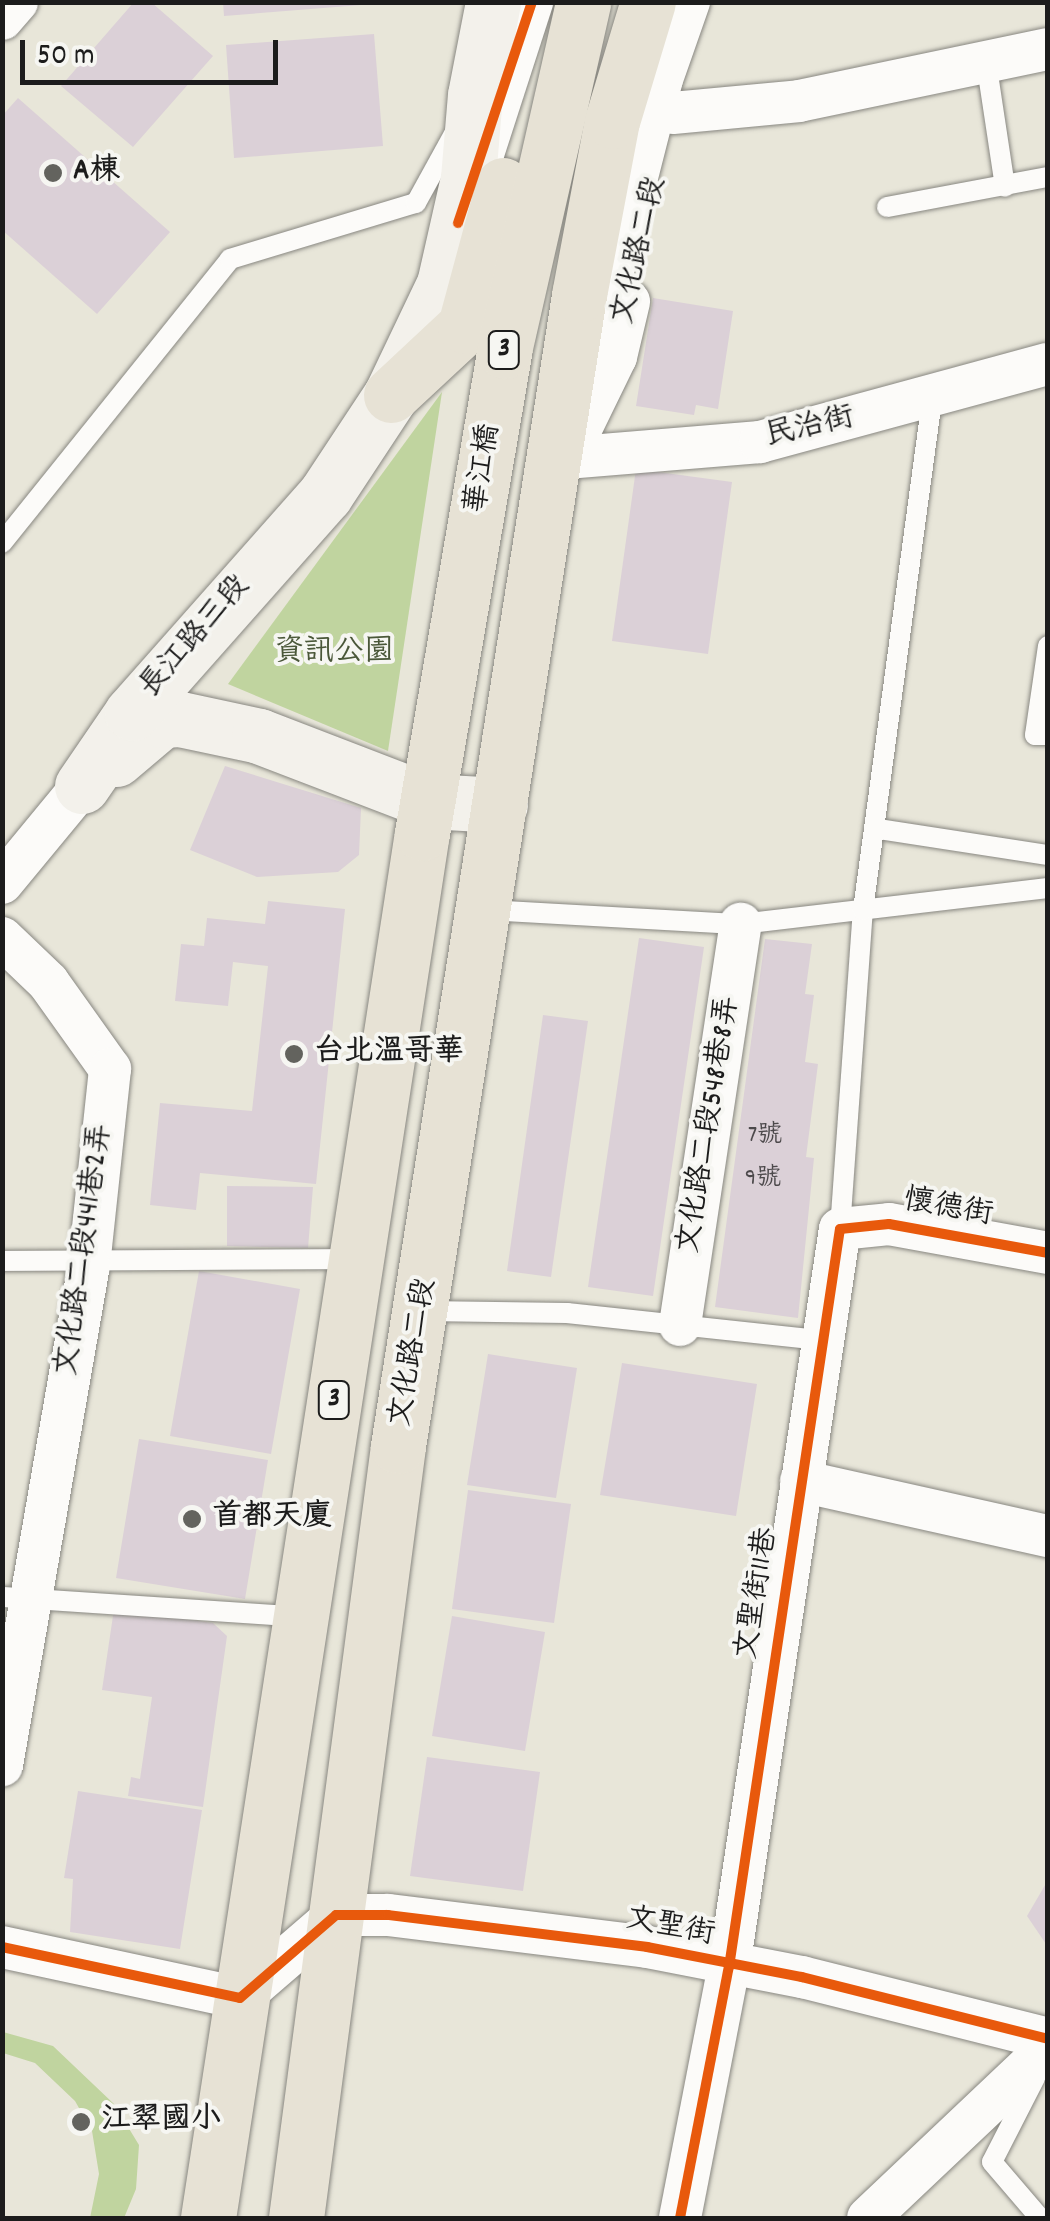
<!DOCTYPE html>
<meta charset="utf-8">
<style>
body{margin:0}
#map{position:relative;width:1050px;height:2221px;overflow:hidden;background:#e8e6d9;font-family:Dekko,"LXGW WenKai TC",sans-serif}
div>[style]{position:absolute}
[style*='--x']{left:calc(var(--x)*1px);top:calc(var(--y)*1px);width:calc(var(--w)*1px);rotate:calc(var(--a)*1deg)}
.green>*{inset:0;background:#c0d49f}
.building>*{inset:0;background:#dbd0d7}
.roads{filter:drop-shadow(0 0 2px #888781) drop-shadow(0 0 2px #888781)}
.lane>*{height:20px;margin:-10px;padding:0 10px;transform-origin:10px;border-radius:10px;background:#fcfbf9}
.street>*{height:42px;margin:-21px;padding:0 21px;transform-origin:21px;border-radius:21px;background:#fcfbf9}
.secondary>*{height:55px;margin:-27.5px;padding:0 27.5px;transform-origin:27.5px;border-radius:27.5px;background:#f3f1eb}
.primary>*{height:55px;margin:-27.5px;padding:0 27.5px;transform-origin:27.5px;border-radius:27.5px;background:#e7e2d5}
.cycleway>*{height:10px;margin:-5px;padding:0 5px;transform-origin:5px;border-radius:5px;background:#e8590c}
.dots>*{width:28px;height:28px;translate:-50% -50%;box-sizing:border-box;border:5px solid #f6f6f2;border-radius:50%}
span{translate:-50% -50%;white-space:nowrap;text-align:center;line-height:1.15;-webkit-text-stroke:8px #f6f6f2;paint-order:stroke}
.number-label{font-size:25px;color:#4c494b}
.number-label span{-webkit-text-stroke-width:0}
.shield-label span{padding:2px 8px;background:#f6f6f2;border:2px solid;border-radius:8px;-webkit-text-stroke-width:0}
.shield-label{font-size:28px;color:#1c1c1c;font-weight:700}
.poi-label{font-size:30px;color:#1c1c1c;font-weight:700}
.left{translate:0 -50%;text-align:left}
.street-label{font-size:30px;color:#1c1c1c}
.park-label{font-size:30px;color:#4a5739}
.frame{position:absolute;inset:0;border:5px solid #1c1c1c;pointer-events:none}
.scale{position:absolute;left:20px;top:40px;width:258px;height:45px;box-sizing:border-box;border:5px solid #1c1c1c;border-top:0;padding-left:12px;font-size:30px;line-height:35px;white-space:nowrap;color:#1c1c1c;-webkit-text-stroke:8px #f6f6f2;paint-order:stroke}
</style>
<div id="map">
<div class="green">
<i style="clip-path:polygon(442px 392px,388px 751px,228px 684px)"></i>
<i style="clip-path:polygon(3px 2032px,53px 2046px,114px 2104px,139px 2145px,136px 2189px,124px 2218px,90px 2218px,99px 2174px,92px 2131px,75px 2101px,35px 2063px,3px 2053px)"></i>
</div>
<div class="building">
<i style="clip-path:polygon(134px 2px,151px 2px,213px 56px,133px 147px,61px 86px)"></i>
<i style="clip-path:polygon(223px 2px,361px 2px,361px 5px,224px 16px)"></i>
<i style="clip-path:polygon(374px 34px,383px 146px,234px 158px,226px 45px)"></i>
<i style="clip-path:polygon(18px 98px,170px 232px,97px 314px,2px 230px,2px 116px)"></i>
<i style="clip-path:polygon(653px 298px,733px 311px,718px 409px,696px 405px,694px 415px,636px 406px)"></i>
<i style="clip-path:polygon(636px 469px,732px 482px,708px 654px,612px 641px)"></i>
<i style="clip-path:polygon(225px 766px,361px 808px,359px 855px,338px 872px,257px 877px,190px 850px)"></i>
<i style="clip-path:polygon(268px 901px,345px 909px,316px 1184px,200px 1173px,196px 1210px,150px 1205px,160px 1103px,252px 1111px,268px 966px,233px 962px,228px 1006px,175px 1001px,181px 944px,204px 946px,207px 918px,265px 924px)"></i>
<i style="clip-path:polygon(639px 938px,704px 947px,653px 1296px,588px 1287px)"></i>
<i style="clip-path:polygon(765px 939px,812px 944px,805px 994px,814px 995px,805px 1062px,818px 1064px,806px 1157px,814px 1158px,798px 1318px,715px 1307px)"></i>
<i style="clip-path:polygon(543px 1015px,588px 1021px,551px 1277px,507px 1271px)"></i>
<i style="clip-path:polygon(227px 1186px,313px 1187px,308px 1248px,227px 1246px)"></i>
<i style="clip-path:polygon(199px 1271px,300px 1289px,271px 1454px,170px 1436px)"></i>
<i style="clip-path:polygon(488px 1354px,577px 1368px,556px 1498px,467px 1485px)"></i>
<i style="clip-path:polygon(622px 1363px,757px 1384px,736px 1516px,600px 1495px)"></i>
<i style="clip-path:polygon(139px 1439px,268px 1460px,245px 1599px,116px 1578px)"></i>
<i style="clip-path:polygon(468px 1490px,571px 1504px,554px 1623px,452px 1609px)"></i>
<i style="clip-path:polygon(114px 1609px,213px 1623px,227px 1636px,203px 1807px,128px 1796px,131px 1777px,140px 1779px,152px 1697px,102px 1690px)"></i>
<i style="clip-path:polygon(452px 1616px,545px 1632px,525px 1751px,432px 1736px)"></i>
<i style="clip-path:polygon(427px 1757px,540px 1772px,523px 1891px,410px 1876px)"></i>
<i style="clip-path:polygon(78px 1791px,202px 1810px,180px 1949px,70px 1932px,73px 1879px,64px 1878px)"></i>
<i style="clip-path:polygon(1048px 1880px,1048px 1947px,1027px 1916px)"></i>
</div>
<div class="roads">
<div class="lane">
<i style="--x:986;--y:61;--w:127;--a:81.4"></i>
<i style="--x:887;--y:207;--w:164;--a:-10.6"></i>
<i style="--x:2;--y:543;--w:364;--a:-51.2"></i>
<i style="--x:230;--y:259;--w:194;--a:-16.8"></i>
<i style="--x:416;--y:203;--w:81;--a:-61.2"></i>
<i style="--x:1048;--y:646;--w:90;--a:98.3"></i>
<i style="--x:1035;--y:735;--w:13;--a:0"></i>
<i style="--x:878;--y:829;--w:172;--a:8.7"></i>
<i style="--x:487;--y:910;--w:254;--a:3.2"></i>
<i style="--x:741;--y:924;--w:309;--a:-6.7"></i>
<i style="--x:840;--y:1229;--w:320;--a:-85.9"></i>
<i style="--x:863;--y:910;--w:515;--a:-82.3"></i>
<i style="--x:2;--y:1261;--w:350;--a:-0.3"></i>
<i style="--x:424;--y:1311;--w:143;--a:0.8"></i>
<i style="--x:567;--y:1313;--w:255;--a:6.1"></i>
<i style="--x:2;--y:1597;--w:300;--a:3.8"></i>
<i style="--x:1035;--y:2078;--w:94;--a:117.1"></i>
<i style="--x:992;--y:2162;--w:74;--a:49.4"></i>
</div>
<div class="street">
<i style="--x:2;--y:19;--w:23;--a:-49"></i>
<i style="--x:673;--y:113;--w:127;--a:-5.4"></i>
<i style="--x:799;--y:101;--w:254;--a:-11.8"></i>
<i style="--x:483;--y:154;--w:160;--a:-72.1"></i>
<i style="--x:597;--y:334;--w:263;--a:-75.7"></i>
<i style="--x:662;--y:79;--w:82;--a:-70.7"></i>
<i style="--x:577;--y:417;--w:42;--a:105"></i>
<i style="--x:566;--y:458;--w:195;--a:-4.7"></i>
<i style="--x:760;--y:442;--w:298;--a:-15.2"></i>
<i style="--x:573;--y:445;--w:98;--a:-64"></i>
<i style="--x:616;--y:357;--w:57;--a:-76.7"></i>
<i style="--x:2;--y:883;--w:126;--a:-50.5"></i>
<i style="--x:2;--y:938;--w:64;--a:43.7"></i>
<i style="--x:48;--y:982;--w:107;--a:54.5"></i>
<i style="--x:110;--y:1069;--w:197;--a:96.1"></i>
<i style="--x:89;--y:1265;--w:508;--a:99.87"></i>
<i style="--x:680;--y:1325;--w:406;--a:-81.4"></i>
<i style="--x:801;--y:1481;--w:253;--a:12.6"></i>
<i style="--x:2;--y:1947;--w:243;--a:12.1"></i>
<i style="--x:240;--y:1998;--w:127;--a:-40.8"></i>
<i style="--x:336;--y:1915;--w:52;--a:0"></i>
<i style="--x:388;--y:1915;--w:261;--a:7"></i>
<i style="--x:647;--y:1947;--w:158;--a:11"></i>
<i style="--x:802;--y:1977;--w:254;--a:14.1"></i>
<i style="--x:680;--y:2218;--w:256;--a:-79"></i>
<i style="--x:729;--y:1967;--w:746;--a:-81.45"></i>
<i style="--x:840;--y:1229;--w:49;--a:-5.8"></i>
<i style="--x:889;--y:1224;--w:162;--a:10.3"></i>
<i style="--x:868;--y:2218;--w:248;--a:-43.4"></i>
</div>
<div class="secondary">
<i style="--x:116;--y:759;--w:60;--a:-40.3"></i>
<i style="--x:162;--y:720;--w:18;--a:-3"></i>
<i style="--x:180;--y:719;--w:81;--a:12.1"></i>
<i style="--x:259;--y:736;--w:181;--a:21"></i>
<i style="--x:428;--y:801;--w:72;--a:3.2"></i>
<i style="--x:82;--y:786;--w:88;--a:-55.6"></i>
<i style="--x:132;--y:713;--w:291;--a:-48.5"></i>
<i style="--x:325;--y:495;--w:120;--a:-56.6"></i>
<i style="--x:391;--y:395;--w:123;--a:-64.5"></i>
<i style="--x:444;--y:284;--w:109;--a:-77.2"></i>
<i style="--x:468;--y:178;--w:83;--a:-85.2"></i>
<i style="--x:475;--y:95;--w:95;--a:-79"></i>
</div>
<div class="primary">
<i style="--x:391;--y:395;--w:101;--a:-43"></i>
<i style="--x:465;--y:326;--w:146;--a:-74.9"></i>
<i style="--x:208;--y:2218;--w:1401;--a:-81.22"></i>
<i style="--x:422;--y:833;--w:489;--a:-80.3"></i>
<i style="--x:504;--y:351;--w:358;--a:-77.2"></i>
<i style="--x:296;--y:2218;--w:779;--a:-82.47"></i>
<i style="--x:398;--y:1446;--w:1165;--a:-81.06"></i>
<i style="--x:579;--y:295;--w:177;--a:-79.3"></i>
<i style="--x:612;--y:121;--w:124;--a:-73.2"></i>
</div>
</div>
<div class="cycleway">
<i style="--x:458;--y:223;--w:233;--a:-71.5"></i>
<i style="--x:2;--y:1947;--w:243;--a:12.1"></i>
<i style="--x:240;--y:1998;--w:127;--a:-40.8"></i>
<i style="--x:336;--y:1915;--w:52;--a:0"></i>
<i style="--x:388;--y:1915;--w:261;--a:7"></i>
<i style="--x:647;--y:1947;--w:158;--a:11"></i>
<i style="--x:802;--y:1977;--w:254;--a:14.1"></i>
<i style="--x:680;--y:2218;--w:256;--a:-79"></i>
<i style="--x:729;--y:1967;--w:746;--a:-81.45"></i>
<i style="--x:840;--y:1229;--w:49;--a:-5.8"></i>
<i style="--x:889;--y:1224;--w:162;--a:10.3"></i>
</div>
<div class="dots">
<i style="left:53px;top:173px;background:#63635e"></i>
<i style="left:294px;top:1054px;background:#63635e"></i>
<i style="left:192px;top:1519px;background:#63635e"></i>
<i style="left:81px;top:2122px;background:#63635e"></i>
</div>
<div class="number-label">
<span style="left:765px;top:1136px">7號</span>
<span style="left:763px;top:1179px">9號</span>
</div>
<div class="shield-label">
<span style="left:504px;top:350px">3</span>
<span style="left:334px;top:1400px">3</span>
</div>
<div class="poi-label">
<span class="left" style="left:73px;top:173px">A棟</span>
<span class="left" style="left:314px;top:1054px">台北溫哥華</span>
<span class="left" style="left:212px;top:1519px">首都天廈</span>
<span class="left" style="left:101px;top:2122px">江翠國小</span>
</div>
<div class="street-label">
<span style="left:641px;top:251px;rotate:-77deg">文化路二段</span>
<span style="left:810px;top:429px;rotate:-13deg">民治街</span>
<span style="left:485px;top:469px;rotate:-81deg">華江橋</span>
<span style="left:196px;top:638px;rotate:-49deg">長江路三段</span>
<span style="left:711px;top:1125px;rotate:-81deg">文化路二段548巷8弄</span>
<span style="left:948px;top:1210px;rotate:10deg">懷德街</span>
<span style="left:86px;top:1250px;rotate:-82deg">文化路二段441巷2弄</span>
<span style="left:415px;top:1353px;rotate:-80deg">文化路二段</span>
<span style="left:759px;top:1594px;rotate:-81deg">文聖街11巷</span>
<span style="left:670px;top:1929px;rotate:11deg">文聖街</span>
</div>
<div class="park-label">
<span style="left:334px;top:654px">資訊公園</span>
</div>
<div class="frame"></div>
<div class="scale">50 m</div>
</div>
